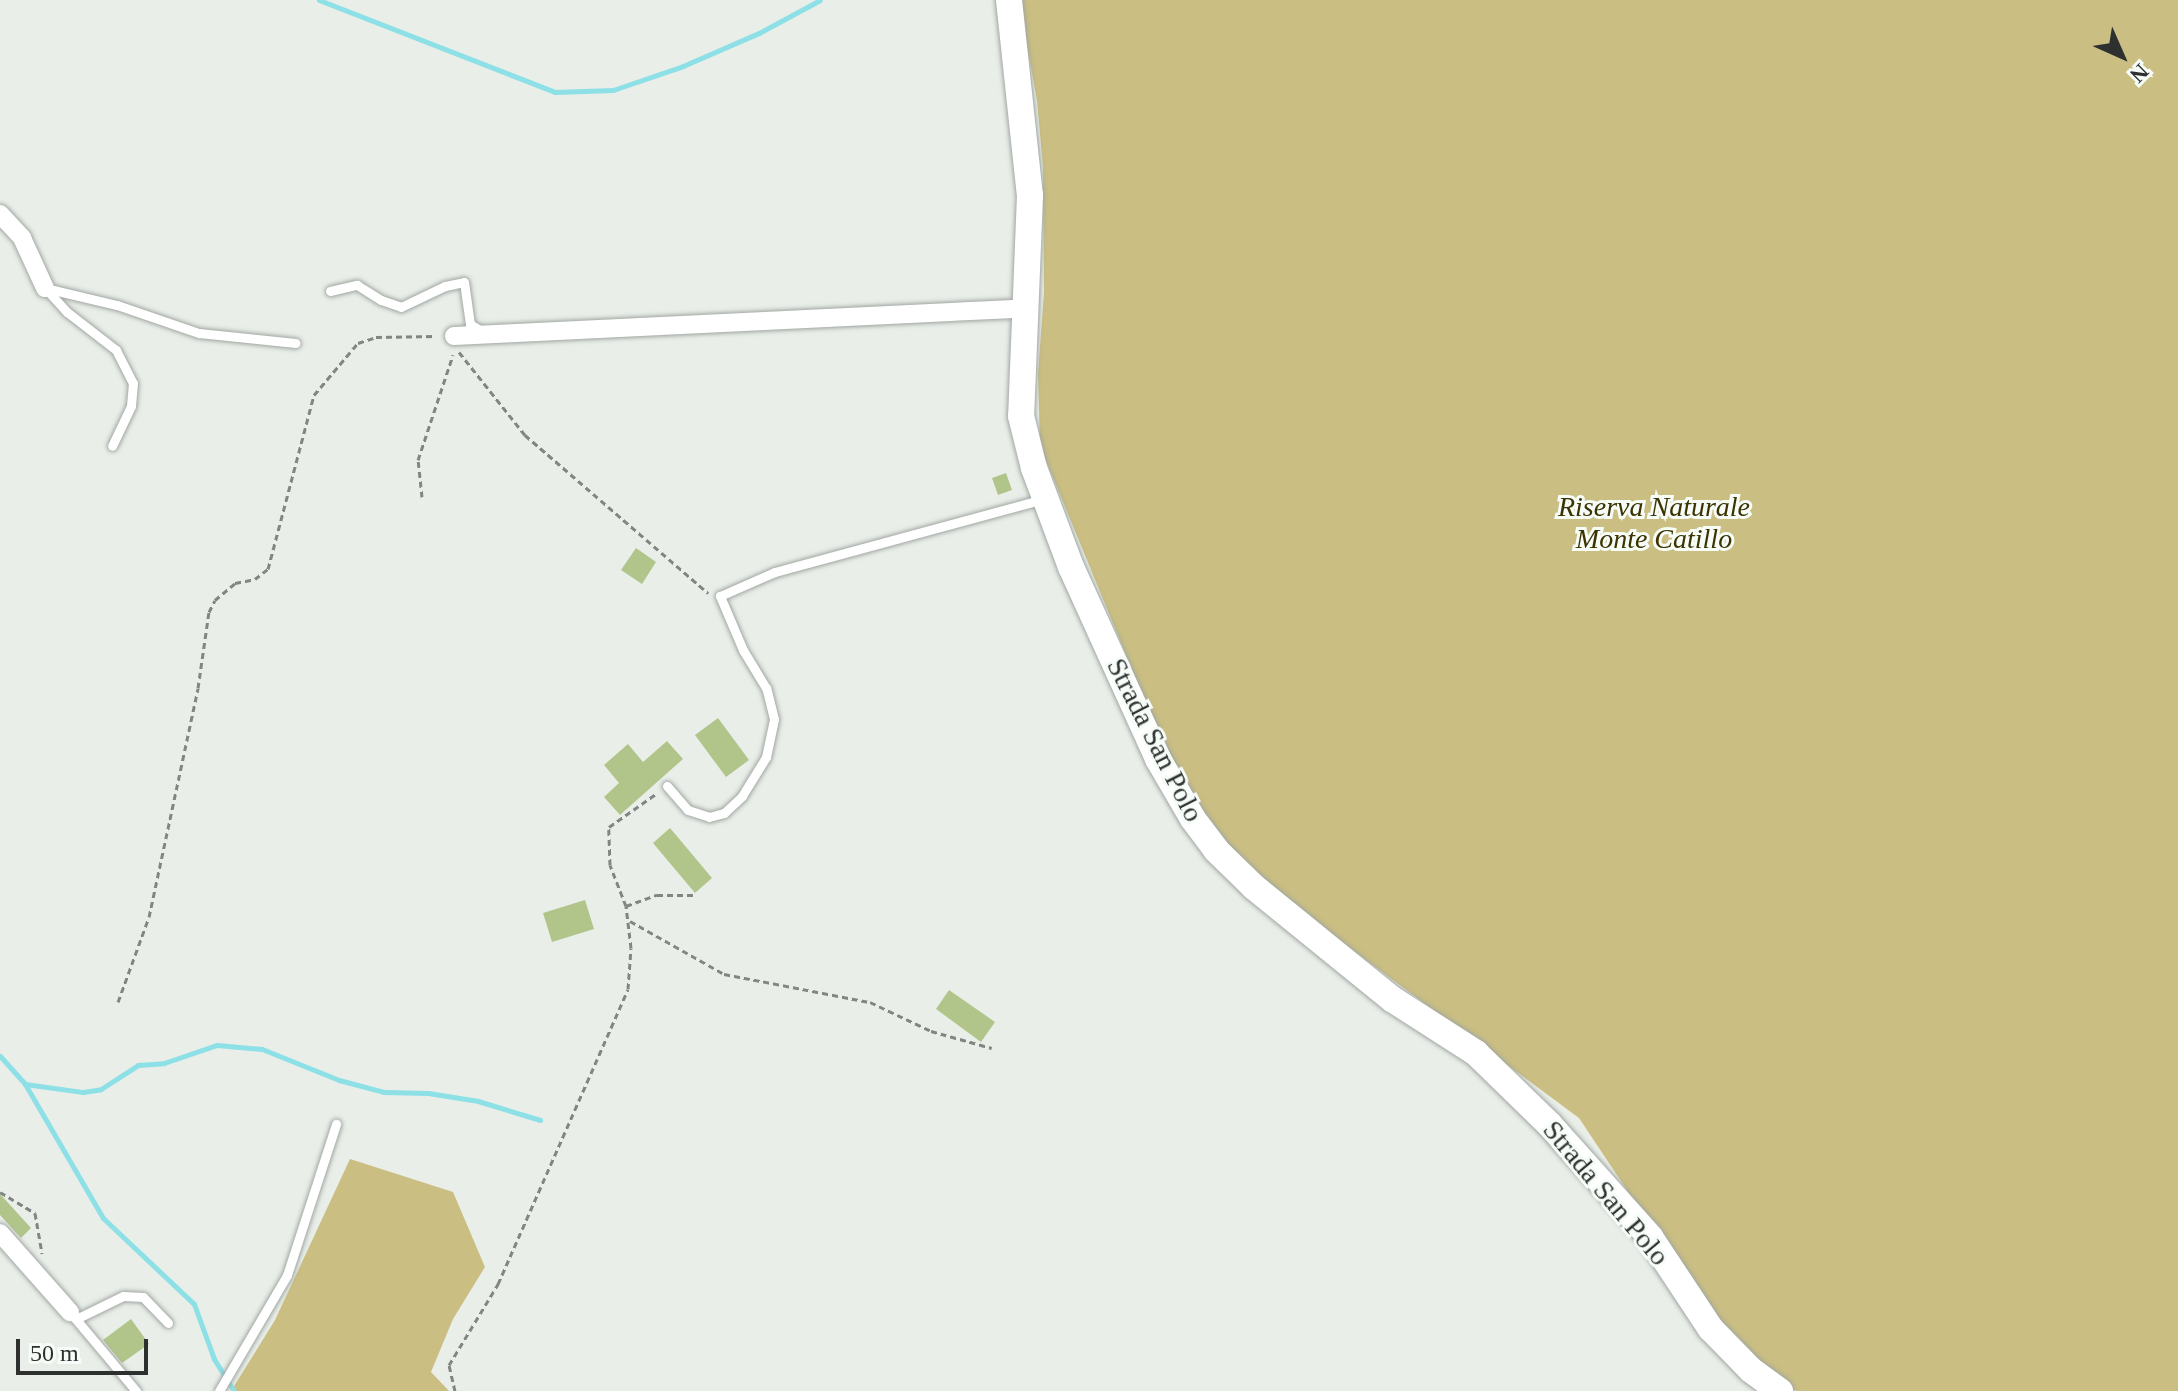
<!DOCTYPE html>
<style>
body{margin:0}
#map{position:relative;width:2178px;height:1391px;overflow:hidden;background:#e9eee9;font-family:"Times New Roman",serif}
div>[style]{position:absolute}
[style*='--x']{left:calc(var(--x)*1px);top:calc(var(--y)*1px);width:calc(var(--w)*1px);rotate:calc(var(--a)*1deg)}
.green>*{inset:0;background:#cabe82}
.stream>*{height:5px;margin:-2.5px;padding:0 2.5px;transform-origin:2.5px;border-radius:2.5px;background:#8ce0e6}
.building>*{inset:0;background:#b1c58a}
.path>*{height:3px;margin-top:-1.5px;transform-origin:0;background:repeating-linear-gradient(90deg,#828683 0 6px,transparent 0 10px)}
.roads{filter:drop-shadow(0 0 2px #a1a7a2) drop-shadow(0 0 2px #a1a7a2)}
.lane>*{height:9px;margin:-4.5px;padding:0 4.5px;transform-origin:4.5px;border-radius:4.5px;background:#fff}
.street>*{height:18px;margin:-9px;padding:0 9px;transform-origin:9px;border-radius:9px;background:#fff}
.secondary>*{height:26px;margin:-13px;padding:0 13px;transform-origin:13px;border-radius:13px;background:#fff}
span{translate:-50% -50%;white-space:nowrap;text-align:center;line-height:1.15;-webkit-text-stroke:6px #f6fcf7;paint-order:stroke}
.park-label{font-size:28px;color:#3c3300;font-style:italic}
.street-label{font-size:28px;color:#2e302f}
.north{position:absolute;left:2082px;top:16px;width:80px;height:80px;-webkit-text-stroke:6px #f6fcf7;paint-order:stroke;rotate:135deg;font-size:22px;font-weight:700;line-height:32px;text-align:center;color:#2e302f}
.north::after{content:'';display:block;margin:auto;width:28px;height:36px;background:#2e302f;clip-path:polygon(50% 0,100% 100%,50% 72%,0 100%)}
.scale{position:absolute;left:16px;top:1339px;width:132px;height:36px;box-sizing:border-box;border:4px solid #2e302f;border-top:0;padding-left:10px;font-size:24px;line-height:28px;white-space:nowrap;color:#2e302f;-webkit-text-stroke:6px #f6fcf7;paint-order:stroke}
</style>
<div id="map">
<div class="green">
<i style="clip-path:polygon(1019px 0,2178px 0,2178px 1391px,1797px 1391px,1782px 1385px,1718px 1327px,1579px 1118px,1254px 877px,1205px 821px,1166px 752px,1040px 446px,1038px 374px,1044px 292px,1043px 167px,1037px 101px)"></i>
<i style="clip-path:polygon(350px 1159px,453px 1192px,485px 1267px,453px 1319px,431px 1372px,449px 1391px,231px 1391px,275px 1320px)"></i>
</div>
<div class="stream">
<i style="--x:319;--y:0;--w:253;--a:21.3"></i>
<i style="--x:555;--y:92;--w:58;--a:-2"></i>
<i style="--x:613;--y:90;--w:74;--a:-18.9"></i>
<i style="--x:683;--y:66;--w:83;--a:-23.5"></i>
<i style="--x:759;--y:33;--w:69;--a:-28.4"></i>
<i style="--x:0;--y:1056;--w:38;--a:48"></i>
<i style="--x:25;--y:1084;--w:155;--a:59.8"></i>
<i style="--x:103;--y:1218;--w:125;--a:43.4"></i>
<i style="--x:194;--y:1304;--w:59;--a:70"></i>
<i style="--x:214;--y:1359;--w:38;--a:58"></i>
<i style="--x:25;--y:1084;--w:59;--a:7.9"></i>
<i style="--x:83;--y:1092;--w:18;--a:-9"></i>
<i style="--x:101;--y:1089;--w:44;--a:-33"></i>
<i style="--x:138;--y:1065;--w:26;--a:-4"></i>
<i style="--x:164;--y:1063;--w:56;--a:-18.8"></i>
<i style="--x:217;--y:1045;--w:45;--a:5.1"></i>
<i style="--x:262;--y:1049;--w:83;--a:21.9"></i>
<i style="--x:339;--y:1080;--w:47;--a:14.9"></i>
<i style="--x:384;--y:1092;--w:44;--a:1.3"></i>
<i style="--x:428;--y:1093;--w:51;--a:9.1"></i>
<i style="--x:478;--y:1101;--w:65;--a:17"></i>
</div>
<div class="building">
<i style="clip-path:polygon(1006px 473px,1012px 490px,998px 495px,992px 478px)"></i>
<i style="clip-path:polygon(636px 548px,656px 562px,642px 584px,621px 570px)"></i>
<i style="clip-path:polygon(718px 718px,749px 760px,726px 777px,695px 735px)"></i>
<i style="clip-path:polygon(667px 741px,683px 759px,620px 815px,604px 797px,619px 783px,604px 765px,628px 744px,643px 762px)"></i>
<i style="clip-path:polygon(670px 828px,712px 878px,695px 893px,653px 843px)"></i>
<i style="clip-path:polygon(585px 900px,594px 929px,552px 942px,543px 913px)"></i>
<i style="clip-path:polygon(949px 990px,995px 1022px,981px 1042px,936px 1009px)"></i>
<i style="clip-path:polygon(0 1194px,31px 1228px,21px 1238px,0 1215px)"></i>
<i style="clip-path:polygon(131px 1319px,149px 1344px,122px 1363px,103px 1340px)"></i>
</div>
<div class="path">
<i style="--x:459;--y:352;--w:106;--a:51.5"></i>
<i style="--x:525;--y:435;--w:242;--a:40.8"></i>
<i style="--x:422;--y:497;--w:37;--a:-96"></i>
<i style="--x:418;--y:460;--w:111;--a:-71.6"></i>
<i style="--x:626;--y:906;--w:33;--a:-20"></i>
<i style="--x:657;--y:895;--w:39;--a:0"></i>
<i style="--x:630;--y:921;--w:108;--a:29.4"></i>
<i style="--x:724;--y:974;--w:149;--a:10.9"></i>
<i style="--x:870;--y:1002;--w:68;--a:25.4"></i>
<i style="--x:931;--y:1031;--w:63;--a:15.6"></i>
<i style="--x:118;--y:1002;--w:90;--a:-70"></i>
<i style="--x:149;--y:917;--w:234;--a:-77.9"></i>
<i style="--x:198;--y:688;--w:77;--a:-81.8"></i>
<i style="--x:209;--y:612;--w:13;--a:-63"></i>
<i style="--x:215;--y:600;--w:26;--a:-40"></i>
<i style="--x:235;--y:583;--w:20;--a:-11"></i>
<i style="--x:255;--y:579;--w:16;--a:-38"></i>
<i style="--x:268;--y:569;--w:180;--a:-75.2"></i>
<i style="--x:314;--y:395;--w:68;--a:-49.8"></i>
<i style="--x:358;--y:343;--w:19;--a:-18"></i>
<i style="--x:376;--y:337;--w:60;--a:-1"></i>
<i style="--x:0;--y:1192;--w:41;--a:31"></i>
<i style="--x:35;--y:1213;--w:41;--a:80.1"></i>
<i style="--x:455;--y:1391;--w:27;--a:-103"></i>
<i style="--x:449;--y:1365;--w:95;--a:-58.8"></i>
<i style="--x:498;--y:1284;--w:322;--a:-66.2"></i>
<i style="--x:628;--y:989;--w:41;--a:-85.8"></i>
<i style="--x:631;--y:948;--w:42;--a:-96.8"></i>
<i style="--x:626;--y:906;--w:44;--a:-111.3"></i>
<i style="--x:610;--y:865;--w:38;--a:-92"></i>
<i style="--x:609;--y:827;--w:59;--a:-35.3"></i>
</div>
<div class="roads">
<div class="lane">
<i style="--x:45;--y:288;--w:74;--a:13.3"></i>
<i style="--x:117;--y:305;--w:87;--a:18.9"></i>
<i style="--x:199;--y:333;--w:97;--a:5.9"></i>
<i style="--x:47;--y:290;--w:30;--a:48"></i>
<i style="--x:67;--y:312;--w:62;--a:37.8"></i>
<i style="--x:116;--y:350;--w:37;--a:63"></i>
<i style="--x:133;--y:383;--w:23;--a:95"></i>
<i style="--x:131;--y:406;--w:44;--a:115.4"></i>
<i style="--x:330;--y:291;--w:28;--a:-13"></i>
<i style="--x:357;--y:285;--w:28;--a:32"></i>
<i style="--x:381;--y:300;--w:21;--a:19"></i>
<i style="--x:401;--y:307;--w:49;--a:-25.5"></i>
<i style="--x:445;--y:286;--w:19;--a:-12"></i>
<i style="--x:464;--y:282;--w:42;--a:81.9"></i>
<i style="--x:470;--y:324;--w:13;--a:32"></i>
<i style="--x:667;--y:786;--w:32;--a:49"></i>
<i style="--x:688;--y:810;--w:22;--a:18"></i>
<i style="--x:709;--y:817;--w:16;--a:-15"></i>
<i style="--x:724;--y:813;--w:25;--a:-43"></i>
<i style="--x:742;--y:796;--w:46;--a:-58.4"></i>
<i style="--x:766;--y:757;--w:39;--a:-78"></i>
<i style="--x:774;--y:719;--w:32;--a:-104"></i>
<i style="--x:766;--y:688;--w:44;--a:-121.2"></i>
<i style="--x:743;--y:650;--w:59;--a:-113.1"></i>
<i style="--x:720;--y:596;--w:60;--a:-23.6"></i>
<i style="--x:775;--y:572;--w:278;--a:-15.2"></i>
<i style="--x:74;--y:1317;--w:97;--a:50"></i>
<i style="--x:76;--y:1319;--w:52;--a:-26.1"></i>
<i style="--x:123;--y:1296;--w:20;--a:3"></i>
<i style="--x:143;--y:1297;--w:36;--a:46"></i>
<i style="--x:219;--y:1391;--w:134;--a:-59.6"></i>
<i style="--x:287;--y:1275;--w:159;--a:-72"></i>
</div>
<div class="street">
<i style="--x:0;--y:214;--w:33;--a:47"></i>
<i style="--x:22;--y:238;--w:55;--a:65.3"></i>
<i style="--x:454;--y:336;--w:560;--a:-2.77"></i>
<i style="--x:1013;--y:309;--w:15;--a:11"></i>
<i style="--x:0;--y:1233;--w:106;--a:48.5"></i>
</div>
<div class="secondary">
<i style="--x:1009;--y:0;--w:196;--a:83.9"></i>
<i style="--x:1030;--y:195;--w:221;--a:92.3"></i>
<i style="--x:1021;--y:416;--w:54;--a:76"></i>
<i style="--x:1034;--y:468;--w:106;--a:69.5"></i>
<i style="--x:1071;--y:567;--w:211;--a:65.6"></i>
<i style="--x:1158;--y:759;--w:69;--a:59.7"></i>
<i style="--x:1193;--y:819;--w:39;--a:53"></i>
<i style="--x:1216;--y:850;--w:53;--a:44.2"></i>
<i style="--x:1254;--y:887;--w:178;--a:39.1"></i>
<i style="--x:1392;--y:999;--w:100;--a:32.7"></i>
<i style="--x:1476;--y:1053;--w:103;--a:44.2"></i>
<i style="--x:1550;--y:1125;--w:150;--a:48.2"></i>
<i style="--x:1650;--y:1237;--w:110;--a:56.5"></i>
<i style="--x:1711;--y:1329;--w:57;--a:45.7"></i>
<i style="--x:1751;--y:1370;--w:36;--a:36"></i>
</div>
</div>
<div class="park-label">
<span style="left:1654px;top:523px">Riserva Naturale<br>Monte Catillo</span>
</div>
<div class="street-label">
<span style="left:1155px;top:740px;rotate:63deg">Strada San Polo</span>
<span style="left:1606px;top:1193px;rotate:50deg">Strada San Polo</span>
</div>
<div class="north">N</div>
<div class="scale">50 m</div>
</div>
